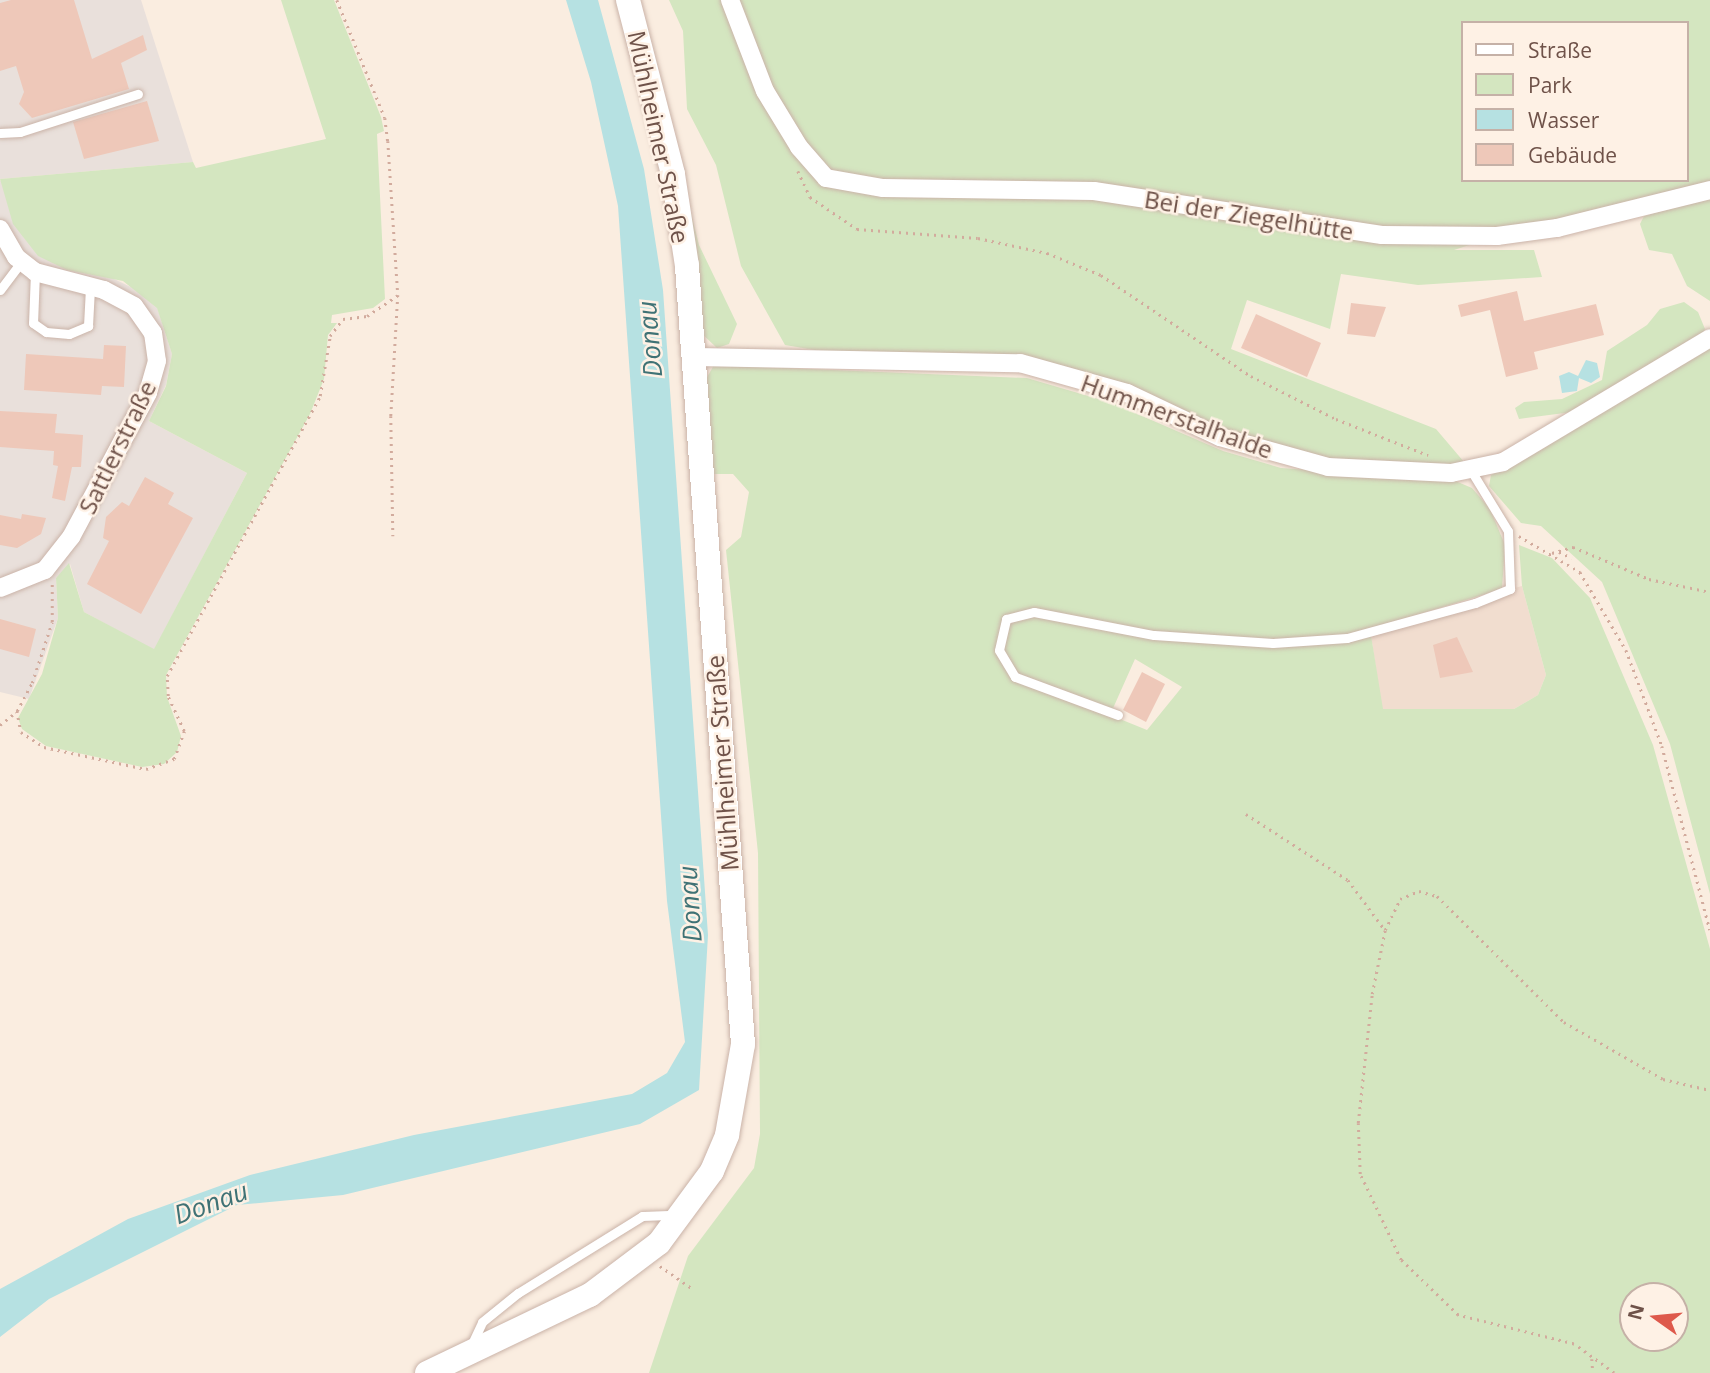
<!DOCTYPE html>
<meta charset="utf-8">
<style>
body{margin:0}
#map{position:relative;width:1710px;height:1373px;overflow:hidden;background:#faede0;font-family:"Open Sans",sans-serif}
div>[style]{position:absolute}
[style*='--x']{left:calc(var(--x)*1px);top:calc(var(--y)*1px);width:calc(var(--w)*1px);rotate:calc(var(--a)*1deg)}
.residential>*{inset:0;background:#f1ddcf}
.industrial>*{inset:0;background:#e9e0db}
.green>*{inset:0;background:#d4e6c0}
.water>*{inset:0;background:#b6e1e2}
.building>*{inset:0;background:#eec8b9}
.path>*{height:2.5px;margin-top:-1.25px;transform-origin:0;background:repeating-linear-gradient(90deg,#d2ab9d 0 2px,transparent 0 7px)}
.roads{filter:drop-shadow(0 0 2px #cab3a8) drop-shadow(0 0 2px #cab3a8)}
.lane>*{height:9px;margin:-4.5px;padding:0 4.5px;transform-origin:4.5px;border-radius:4.5px;background:#fff}
.street>*{height:18px;margin:-9px;padding:0 9px;transform-origin:9px;border-radius:9px;background:#fff}
.secondary>*{height:24px;margin:-12px;padding:0 12px;transform-origin:12px;border-radius:12px;background:#fff}
span{translate:-50% -50%;white-space:nowrap;text-align:center;line-height:1.15;-webkit-text-stroke:5px #fef1e5;paint-order:stroke}
.street-label{font-size:24px;color:#6f5249}
.water-label{font-size:26px;color:#3f7275;font-style:italic}
.legend{position:absolute;left:1461px;top:21px;width:228px;height:161px;box-sizing:border-box;background:#fef1e5;border:2px solid #c5b1a7;margin:0;padding:9px 12px;list-style:none;font-size:21px;color:#6f5249}
.legend li{display:flex;align-items:center;gap:14px;height:35px}
.legend b{width:35px;border:2px solid #c5b1a7}
.north{position:absolute;left:1619px;top:1282px;width:70px;height:70px;box-sizing:border-box;background:#fef1e5;border:2px solid #c5b1a7;border-radius:50%;rotate:285deg;font-size:19px;font-weight:700;line-height:28px;text-align:center;color:#6f5249}
.north::after{content:'';display:block;margin:auto;width:24px;height:32px;background:#de594b;clip-path:polygon(50% 0,100% 100%,50% 72%,0 100%)}
</style>
<div id="map">
<div class="residential">
<i style="clip-path:polygon(1522px 586px,1546px 675px,1538px 695px,1514px 709px,1382px 709px,1370px 629px)"></i>
</div>
<div class="industrial">
<i style="clip-path:polygon(0 0,141px 0,193px 162px,0 179px)"></i>
<i style="clip-path:polygon(0 180px,106px 275px,141px 292px,157px 307px,172px 354px,166px 385px,149px 421px,247px 473px,154px 650px,84px 612px,70px 564px,56px 578px,58px 618px,29px 699px,0 692px)"></i>
</div>
<div class="green">
<i style="clip-path:polygon(281px 0,334px 0,381px 117px,384px 131px,377px 134px,385px 299px,373px 308px,332px 315px,331px 323px,337px 323px,328px 335px,324px 379px,310px 414px,166px 675px,167px 697px,181px 736px,177px 752px,164px 764px,142px 767px,46px 746px,22px 729px,18px 718px,42px 674px,58px 618px,56px 578px,69px 563px,84px 612px,154px 649px,247px 473px,149px 421px,166px 386px,172px 354px,157px 308px,123px 281px,67px 270px,38px 256px,13px 224px,0 179px,193px 162px,196px 168px,326px 139px)"></i>
<i style="clip-path:polygon(evenodd,669px 0,1710px 0,1710px 190px,1497px 236px,1454px 250px,1534px 250px,1542px 277px,1418px 285px,1341px 274px,1330px 329px,1247px 300px,1231px 349px,1436px 429px,1470px 469px,1328px 467px,1020px 363px,885px 362px,785px 345px,741px 266px,716px 165px,687px 109px,683px 31px,669px 0,1463px 23px,1687px 23px,1687px 180px,1463px 180px,1463px 23px)"></i>
<i style="clip-path:polygon(687px 197px,699px 245px,737px 324px,729px 344px,717px 348px,700px 332px)"></i>
<i style="clip-path:polygon(1710px 198px,1710px 301px,1687px 286px,1672px 254px,1649px 250px,1640px 224px,1644px 216px)"></i>
<i style="clip-path:polygon(1684px 302px,1698px 312px,1705px 329px,1700px 338px,1580px 411px,1519px 419px,1515px 408px,1524px 402px,1562px 399px,1602px 380px,1607px 351px,1647px 325px,1660px 309px)"></i>
<i style="clip-path:polygon(1710px 343px,1710px 894px,1670px 744px,1602px 582px,1541px 526px,1521px 523px,1489px 486px,1491px 475px,1663px 377px)"></i>
<i style="clip-path:polygon(evenodd,714px 365px,1027px 378px,1112px 403px,1223px 451px,1281px 468px,1453px 480px,1472px 488px,1490px 509px,1505px 545px,1502px 589px,1370px 629px,1383px 709px,1514px 709px,1538px 695px,1546px 675px,1522px 586px,1519px 545px,1552px 558px,1590px 598px,1653px 745px,1710px 949px,1710px 1373px,649px 1373px,688px 1256px,754px 1168px,760px 1134px,758px 853px,726px 550px,741px 537px,749px 492px,733px 474px,708px 474px,706px 379px,714px 365px,1135px 659px,1182px 687px,1147px 730px,1110px 715px,1135px 659px,714px 365px,1633px 1296px,1675px 1296px,1675px 1338px,1633px 1338px,1633px 1296px)"></i>
</div>
<div class="water">
<i style="clip-path:polygon(566px 0,598px 0,644px 169px,663px 290px,708px 935px,699px 1090px,640px 1124px,343px 1195px,237px 1205px,49px 1299px,0 1337px,0 1289px,128px 1219px,250px 1175px,414px 1135px,632px 1094px,667px 1073px,685px 1042px,667px 901px,618px 206px,591px 82px)"></i>
<i style="clip-path:polygon(1586px 360px,1597px 363px,1600px 377px,1591px 383px,1579px 378px,1577px 391px,1562px 393px,1559px 376px,1569px 372px,1578px 376px)"></i>
</div>
<div class="building">
<i style="clip-path:polygon(11px 0,74px 0,92px 59px,143px 35px,147px 50px,121px 63px,129px 89px,32px 118px,19px 104px,24px 92px,16px 66px,0 71px,0 3px)"></i>
<i style="clip-path:polygon(147px 101px,159px 141px,84px 159px,73px 122px)"></i>
<i style="clip-path:polygon(1517px 291px,1524px 321px,1596px 304px,1604px 335px,1534px 352px,1538px 369px,1506px 377px,1490px 310px,1461px 317px,1458px 305px)"></i>
<i style="clip-path:polygon(1351px 303px,1386px 307px,1375px 337px,1347px 334px)"></i>
<i style="clip-path:polygon(1256px 314px,1321px 343px,1307px 377px,1241px 348px)"></i>
<i style="clip-path:polygon(104px 345px,126px 346px,124px 387px,102px 386px,101px 395px,24px 390px,26px 354px,103px 359px)"></i>
<i style="clip-path:polygon(0 411px,57px 414px,55px 433px,83px 435px,81px 467px,72px 467px,65px 501px,52px 498px,58px 466px,53px 465px,54px 451px,0 447px)"></i>
<i style="clip-path:polygon(145px 477px,174px 493px,168px 504px,193px 518px,141px 614px,87px 584px,109px 541px,103px 538px,106px 517px,122px 502px,129px 506px)"></i>
<i style="clip-path:polygon(22px 514px,46px 518px,41px 534px,17px 548px,0 545px,0 515px,21px 519px)"></i>
<i style="clip-path:polygon(0 619px,36px 629px,29px 657px,0 649px)"></i>
<i style="clip-path:polygon(1457px 637px,1473px 672px,1440px 678px,1433px 645px)"></i>
<i style="clip-path:polygon(1142px 672px,1165px 684px,1146px 722px,1123px 710px)"></i>
</div>
<div class="path">
<i style="--x:337;--y:0;--w:127;--a:67.9"></i>
<i style="--x:385;--y:118;--w:23;--a:83"></i>
<i style="--x:388;--y:141;--w:154;--a:86.3"></i>
<i style="--x:398;--y:295;--w:121;--a:93.3"></i>
<i style="--x:391;--y:416;--w:120;--a:89"></i>
<i style="--x:798;--y:171;--w:29;--a:65"></i>
<i style="--x:810;--y:197;--w:57;--a:34.2"></i>
<i style="--x:857;--y:229;--w:121;--a:4.3"></i>
<i style="--x:978;--y:238;--w:71;--a:12.3"></i>
<i style="--x:1047;--y:253;--w:58;--a:22.2"></i>
<i style="--x:1101;--y:275;--w:181;--a:34"></i>
<i style="--x:1251;--y:376;--w:95;--a:26.8"></i>
<i style="--x:1336;--y:419;--w:99;--a:21.4"></i>
<i style="--x:1519;--y:536;--w:71;--a:30.5"></i>
<i style="--x:1580;--y:572;--w:91;--a:59.5"></i>
<i style="--x:1626;--y:650;--w:103;--a:69.4"></i>
<i style="--x:1662;--y:746;--w:190;--a:75.4"></i>
<i style="--x:1559;--y:552;--w:14;--a:25"></i>
<i style="--x:1552;--y:553;--w:22;--a:-16"></i>
<i style="--x:1573;--y:547;--w:82;--a:22.8"></i>
<i style="--x:1649;--y:579;--w:62;--a:12"></i>
<i style="--x:17;--y:711;--w:21;--a:79"></i>
<i style="--x:21;--y:732;--w:27;--a:33"></i>
<i style="--x:44;--y:747;--w:104;--a:12.2"></i>
<i style="--x:146;--y:769;--w:30;--a:-20"></i>
<i style="--x:174;--y:759;--w:30;--a:-70"></i>
<i style="--x:184;--y:731;--w:38;--a:-115"></i>
<i style="--x:168;--y:696;--w:20;--a:-93"></i>
<i style="--x:167;--y:676;--w:319;--a:-61.3"></i>
<i style="--x:320;--y:396;--w:61;--a:-80.5"></i>
<i style="--x:330;--y:336;--w:21;--a:-53"></i>
<i style="--x:343;--y:319;--w:24;--a:-7"></i>
<i style="--x:367;--y:316;--w:37;--a:-34"></i>
<i style="--x:0;--y:725;--w:22;--a:-39"></i>
<i style="--x:17;--y:711;--w:32;--a:-62"></i>
<i style="--x:32;--y:683;--w:64;--a:-71.8"></i>
<i style="--x:52;--y:622;--w:39;--a:-90"></i>
<i style="--x:1246;--y:814;--w:121;--a:32.9"></i>
<i style="--x:1348;--y:880;--w:62;--a:53.5"></i>
<i style="--x:660;--y:1266;--w:38;--a:35"></i>
<i style="--x:1592;--y:1359;--w:14;--a:86"></i>
<i style="--x:1614;--y:1373;--w:49;--a:-144.1"></i>
<i style="--x:1574;--y:1344;--w:120;--a:-166"></i>
<i style="--x:1458;--y:1315;--w:79;--a:-136"></i>
<i style="--x:1401;--y:1260;--w:95;--a:-115.5"></i>
<i style="--x:1360;--y:1174;--w:51;--a:-92.2"></i>
<i style="--x:1358;--y:1123;--w:130;--a:-83.8"></i>
<i style="--x:1372;--y:994;--w:65;--a:-78.5"></i>
<i style="--x:1385;--y:930;--w:34;--a:-64"></i>
<i style="--x:1400;--y:899;--w:21;--a:-23"></i>
<i style="--x:1419;--y:891;--w:19;--a:16"></i>
<i style="--x:1437;--y:896;--w:179;--a:44.8"></i>
<i style="--x:1564;--y:1022;--w:114;--a:29.9"></i>
<i style="--x:1663;--y:1079;--w:48;--a:13.2"></i>
</div>
<div class="roads">
<div class="lane">
<i style="--x:0;--y:133;--w:20;--a:-3"></i>
<i style="--x:20;--y:132;--w:124;--a:-17.9"></i>
<i style="--x:35;--y:272;--w:51;--a:92.2"></i>
<i style="--x:33;--y:323;--w:16;--a:35"></i>
<i style="--x:46;--y:332;--w:23;--a:5"></i>
<i style="--x:69;--y:334;--w:21;--a:-23"></i>
<i style="--x:88;--y:326;--w:38;--a:-87"></i>
<i style="--x:0;--y:290;--w:36;--a:-53"></i>
<i style="--x:1118;--y:715;--w:110;--a:-159.7"></i>
<i style="--x:1015;--y:677;--w:31;--a:-121"></i>
<i style="--x:999;--y:650;--w:32;--a:-77"></i>
<i style="--x:1006;--y:619;--w:29;--a:-14"></i>
<i style="--x:1034;--y:612;--w:122;--a:10.9"></i>
<i style="--x:1154;--y:635;--w:119;--a:3.8"></i>
<i style="--x:1273;--y:643;--w:74;--a:-3.9"></i>
<i style="--x:1347;--y:638;--w:133;--a:-15.3"></i>
<i style="--x:1475;--y:603;--w:38;--a:-22"></i>
<i style="--x:1510;--y:589;--w:58;--a:-92"></i>
<i style="--x:1508;--y:531;--w:73;--a:-121.5"></i>
<i style="--x:471;--y:1346;--w:26;--a:-65"></i>
<i style="--x:482;--y:1322;--w:46;--a:-38.9"></i>
<i style="--x:518;--y:1293;--w:146;--a:-31.8"></i>
<i style="--x:642;--y:1216;--w:33;--a:-2"></i>
</div>
<div class="street">
<i style="--x:730;--y:0;--w:97;--a:69"></i>
<i style="--x:765;--y:91;--w:66;--a:58.7"></i>
<i style="--x:799;--y:147;--w:41;--a:48.9"></i>
<i style="--x:826;--y:178;--w:58;--a:10"></i>
<i style="--x:883;--y:188;--w:211;--a:0.8"></i>
<i style="--x:1094;--y:191;--w:291;--a:8.7"></i>
<i style="--x:1382;--y:235;--w:115;--a:0.5"></i>
<i style="--x:1497;--y:236;--w:61;--a:-7.6"></i>
<i style="--x:1557;--y:228;--w:158;--a:-13.9"></i>
<i style="--x:0;--y:229;--w:32;--a:60"></i>
<i style="--x:16;--y:257;--w:24;--a:38"></i>
<i style="--x:35;--y:272;--w:71;--a:14.6"></i>
<i style="--x:104;--y:290;--w:34;--a:28"></i>
<i style="--x:134;--y:306;--w:33;--a:55"></i>
<i style="--x:153;--y:333;--w:28;--a:82"></i>
<i style="--x:157;--y:361;--w:33;--a:106"></i>
<i style="--x:148;--y:393;--w:163;--a:118.1"></i>
<i style="--x:71;--y:537;--w:42;--a:128.2"></i>
<i style="--x:45;--y:570;--w:48;--a:158.2"></i>
<i style="--x:693;--y:357;--w:327;--a:1.1"></i>
<i style="--x:1020;--y:363;--w:111;--a:15.7"></i>
<i style="--x:1127;--y:393;--w:103;--a:25.3"></i>
<i style="--x:1220;--y:437;--w:112;--a:15.5"></i>
<i style="--x:1328;--y:467;--w:123;--a:2.8"></i>
<i style="--x:1451;--y:473;--w:53;--a:-11.9"></i>
<i style="--x:1503;--y:462;--w:241;--a:-30.9"></i>
</div>
<div class="secondary">
<i style="--x:427;--y:1373;--w:181;--a:-25.6"></i>
<i style="--x:590;--y:1295;--w:86;--a:-37"></i>
<i style="--x:659;--y:1243;--w:89;--a:-53.6"></i>
<i style="--x:712;--y:1171;--w:39;--a:-67"></i>
<i style="--x:727;--y:1135;--w:92;--a:-80"></i>
<i style="--x:743;--y:1044;--w:780;--a:-94.12"></i>
<i style="--x:687;--y:266;--w:93;--a:-98.7"></i>
<i style="--x:673;--y:174;--w:180;--a:-104.5"></i>
</div>
</div>
<div class="street-label">
<span style="left:659px;top:137px;rotate:78deg">Mühlheimer Straße</span>
<span style="left:1249px;top:215px;rotate:9deg">Bei der Ziegelhütte</span>
<span style="left:1177px;top:416px;rotate:20deg">Hummerstalhalde</span>
<span style="left:117px;top:447px;rotate:-64deg">Sattlerstraße</span>
<span style="left:722px;top:763px;rotate:-94deg">Mühlheimer Straße</span>
</div>
<div class="water-label">
<span style="left:650px;top:339px;rotate:-95deg">Donau</span>
<span style="left:690px;top:904px;rotate:-94deg">Donau</span>
<span style="left:211px;top:1203px;rotate:-20deg">Donau</span>
</div>
<ul class="legend">
<li><b style="height:9px;background:#fff"></b>Straße</li>
<li><b style="height:19px;background:#d4e6c0"></b>Park</li>
<li><b style="height:19px;background:#b6e1e2"></b>Wasser</li>
<li><b style="height:19px;background:#eec8b9"></b>Gebäude</li>
</ul>
<div class="north">N</div>
</div>
